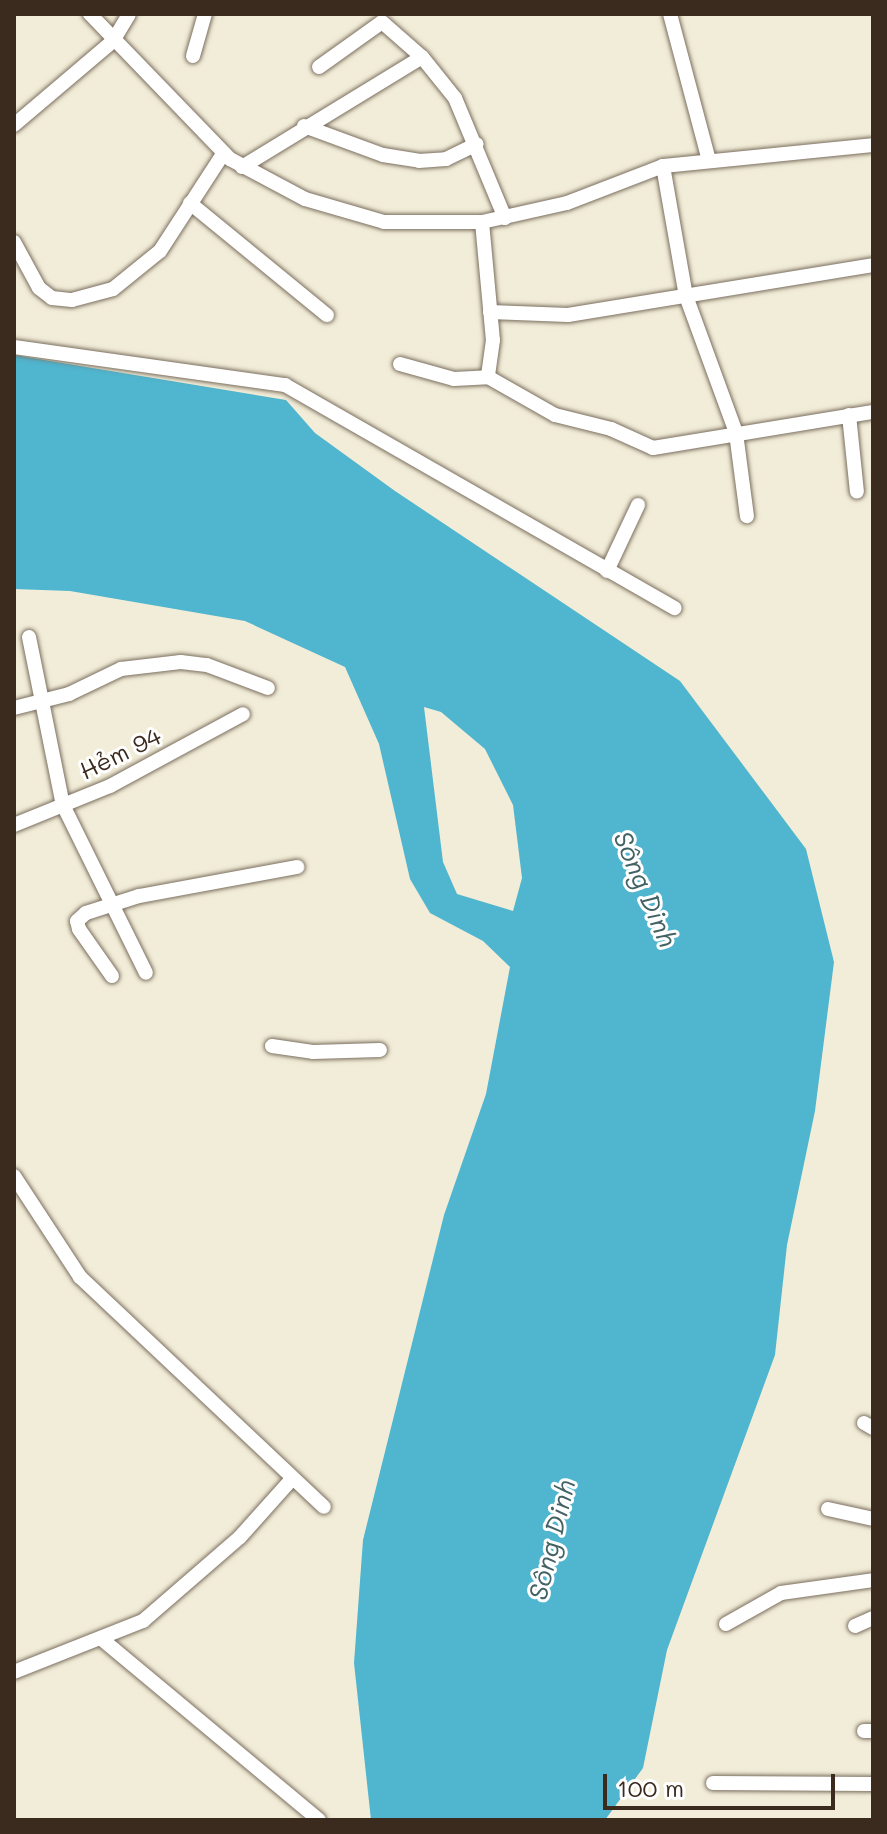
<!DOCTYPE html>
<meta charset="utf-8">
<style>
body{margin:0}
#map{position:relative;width:887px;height:1834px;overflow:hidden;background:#f2edd8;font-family:Mali,sans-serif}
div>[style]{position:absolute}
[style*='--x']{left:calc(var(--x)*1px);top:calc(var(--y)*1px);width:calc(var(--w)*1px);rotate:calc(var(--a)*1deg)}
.water>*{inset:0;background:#50b5ce}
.roads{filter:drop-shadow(0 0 2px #7b6e5f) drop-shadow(0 0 2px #7b6e5f)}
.minor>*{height:14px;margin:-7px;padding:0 7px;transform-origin:7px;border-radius:7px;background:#fff}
span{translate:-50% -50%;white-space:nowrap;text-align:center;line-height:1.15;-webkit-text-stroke:6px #fff;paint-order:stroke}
.street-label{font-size:24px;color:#3b2a1e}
.water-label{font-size:26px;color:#436264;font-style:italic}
.frame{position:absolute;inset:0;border:16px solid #3b2a1e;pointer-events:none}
.scale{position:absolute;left:603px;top:1774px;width:232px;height:36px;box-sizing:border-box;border:4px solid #3b2a1e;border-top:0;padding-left:10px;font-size:24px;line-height:28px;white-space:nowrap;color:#3b2a1e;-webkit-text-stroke:6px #fff;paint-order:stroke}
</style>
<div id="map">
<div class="water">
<i style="clip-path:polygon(evenodd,14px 355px,286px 400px,315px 433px,395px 491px,680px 681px,806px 849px,834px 962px,815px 1111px,787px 1245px,775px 1355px,667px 1650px,643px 1768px,605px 1820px,371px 1820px,354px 1663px,363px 1540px,444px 1215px,486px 1094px,510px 967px,483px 941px,430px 913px,410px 879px,379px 744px,345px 667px,245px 621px,70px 591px,14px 589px,14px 355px,424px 707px,441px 712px,485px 749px,513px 805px,522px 878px,513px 911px,457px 894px,443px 862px,424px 707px)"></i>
</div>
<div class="roads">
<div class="minor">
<i style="--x:90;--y:14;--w:202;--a:46"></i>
<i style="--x:230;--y:159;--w:85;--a:28.1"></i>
<i style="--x:305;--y:199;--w:82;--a:16.2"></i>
<i style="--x:384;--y:222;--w:98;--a:0"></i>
<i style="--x:482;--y:222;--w:87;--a:-12.6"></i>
<i style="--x:567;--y:203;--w:103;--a:-21.1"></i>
<i style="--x:663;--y:166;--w:211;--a:-5.7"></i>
<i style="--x:670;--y:14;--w:152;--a:75.1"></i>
<i style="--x:193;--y:56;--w:44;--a:-74.1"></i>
<i style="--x:319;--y:67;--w:77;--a:-35.5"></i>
<i style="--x:382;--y:22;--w:53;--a:41.2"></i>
<i style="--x:14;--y:125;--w:130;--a:-40.3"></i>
<i style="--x:113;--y:41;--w:31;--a:-59"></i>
<i style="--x:304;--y:126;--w:84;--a:20.2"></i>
<i style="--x:383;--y:155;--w:36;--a:9"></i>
<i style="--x:419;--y:161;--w:27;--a:-4"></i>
<i style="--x:446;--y:159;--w:34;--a:-26"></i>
<i style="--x:663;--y:166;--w:132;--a:80"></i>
<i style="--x:686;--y:296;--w:146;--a:69.9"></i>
<i style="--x:736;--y:433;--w:84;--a:82.5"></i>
<i style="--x:242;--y:167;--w:211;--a:-31.4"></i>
<i style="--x:422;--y:57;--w:53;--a:51.2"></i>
<i style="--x:455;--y:98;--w:130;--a:67.4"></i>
<i style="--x:190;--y:203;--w:177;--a:39.3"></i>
<i style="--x:482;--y:222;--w:119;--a:84.7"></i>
<i style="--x:493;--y:340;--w:37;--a:98"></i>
<i style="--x:14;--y:242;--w:52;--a:61.5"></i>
<i style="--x:39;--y:288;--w:16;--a:38"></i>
<i style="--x:52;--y:298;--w:20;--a:6"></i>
<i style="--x:72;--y:300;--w:42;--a:-15"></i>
<i style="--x:113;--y:289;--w:60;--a:-39"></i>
<i style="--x:160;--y:251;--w:116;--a:-57"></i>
<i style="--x:490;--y:312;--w:78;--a:2.2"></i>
<i style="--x:568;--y:315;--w:309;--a:-9.3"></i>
<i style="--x:14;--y:347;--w:274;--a:8"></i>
<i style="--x:285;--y:385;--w:449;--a:29.8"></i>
<i style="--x:400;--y:364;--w:56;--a:15.5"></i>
<i style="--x:454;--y:379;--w:34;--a:-3"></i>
<i style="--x:488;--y:377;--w:77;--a:29.6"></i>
<i style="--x:555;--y:415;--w:58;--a:14"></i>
<i style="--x:611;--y:429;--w:46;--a:24.3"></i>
<i style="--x:653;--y:448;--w:223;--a:-9.3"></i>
<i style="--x:849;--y:415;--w:77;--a:84.1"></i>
<i style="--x:607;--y:571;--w:73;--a:-64.8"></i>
<i style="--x:29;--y:637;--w:171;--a:78.6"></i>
<i style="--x:63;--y:805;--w:187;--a:63.7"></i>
<i style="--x:14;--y:708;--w:57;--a:-14.3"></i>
<i style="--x:69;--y:694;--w:58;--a:-25.7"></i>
<i style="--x:121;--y:669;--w:60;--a:-6.7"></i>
<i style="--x:181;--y:662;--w:26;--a:7"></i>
<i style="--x:207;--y:665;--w:65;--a:20.7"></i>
<i style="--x:14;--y:825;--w:104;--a:-22.1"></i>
<i style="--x:110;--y:786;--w:151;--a:-28.4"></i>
<i style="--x:112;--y:976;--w:57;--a:-125.1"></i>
<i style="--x:79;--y:929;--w:8;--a:-104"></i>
<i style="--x:77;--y:921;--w:12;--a:-42"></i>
<i style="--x:86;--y:913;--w:56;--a:-17.8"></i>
<i style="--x:139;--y:896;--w:161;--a:-10.4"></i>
<i style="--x:272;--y:1046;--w:41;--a:8.3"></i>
<i style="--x:313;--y:1052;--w:67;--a:-1.7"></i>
<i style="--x:14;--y:1176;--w:121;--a:56.8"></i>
<i style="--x:80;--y:1277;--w:335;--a:43.3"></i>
<i style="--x:864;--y:1423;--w:10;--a:29"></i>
<i style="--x:828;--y:1509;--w:46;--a:12.5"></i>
<i style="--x:726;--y:1624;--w:63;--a:-29.4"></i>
<i style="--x:781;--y:1593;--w:93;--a:-8"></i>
<i style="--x:855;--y:1626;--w:20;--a:-24"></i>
<i style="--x:103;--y:1640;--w:281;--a:39.8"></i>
<i style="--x:14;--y:1672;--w:139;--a:-21.6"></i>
<i style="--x:143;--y:1621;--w:128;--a:-40.9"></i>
<i style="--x:240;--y:1537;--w:76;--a:-48.2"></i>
<i style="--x:864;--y:1731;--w:9;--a:0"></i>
<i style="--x:713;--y:1783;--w:160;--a:0.4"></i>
</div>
</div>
<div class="street-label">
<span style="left:120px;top:753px;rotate:-26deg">Hẻm 94</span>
</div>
<div class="water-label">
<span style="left:645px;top:889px;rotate:67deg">Sông Dinh</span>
<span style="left:552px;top:1540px;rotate:-76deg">Sông Dinh</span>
</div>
<div class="frame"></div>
<div class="scale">100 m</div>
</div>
